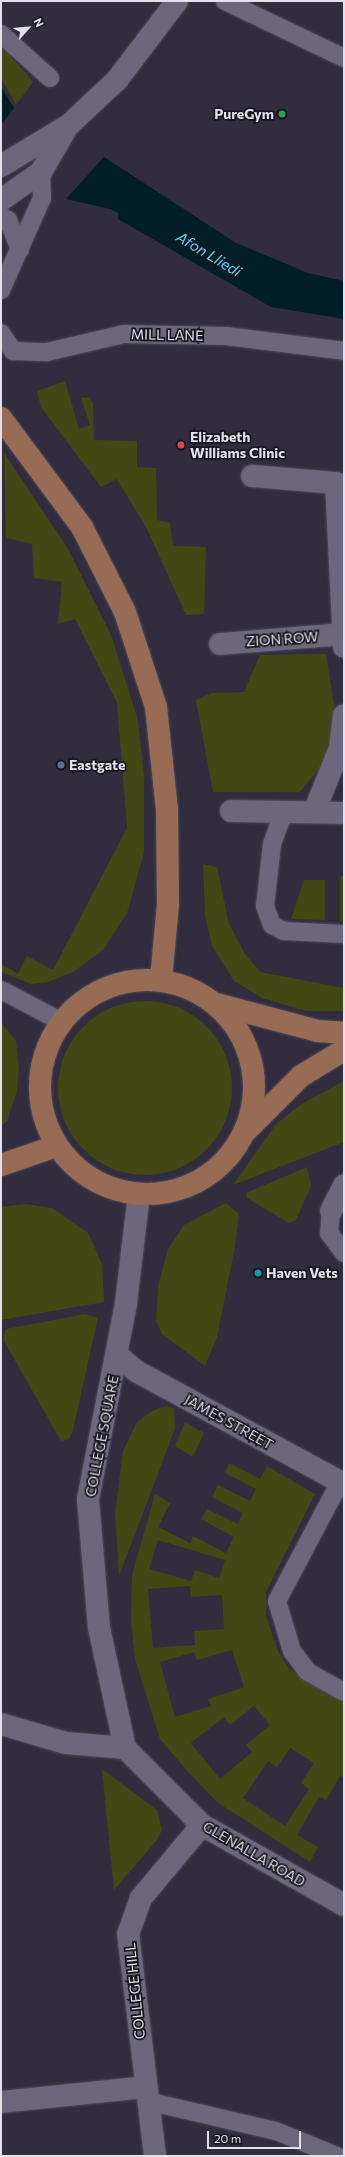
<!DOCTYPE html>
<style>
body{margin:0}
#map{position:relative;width:345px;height:2157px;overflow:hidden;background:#312d3e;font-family:Commissioner,sans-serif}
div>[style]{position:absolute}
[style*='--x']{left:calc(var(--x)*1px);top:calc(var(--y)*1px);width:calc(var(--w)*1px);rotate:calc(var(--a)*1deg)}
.green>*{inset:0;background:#424814}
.round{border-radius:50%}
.water>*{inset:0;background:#001e25}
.roads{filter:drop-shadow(0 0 1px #4e4a59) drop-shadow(0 0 1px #4e4a59)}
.service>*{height:18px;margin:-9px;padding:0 9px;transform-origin:9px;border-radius:9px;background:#6c677c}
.minor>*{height:22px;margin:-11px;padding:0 11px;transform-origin:11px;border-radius:11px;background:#6c677c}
.primary>*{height:22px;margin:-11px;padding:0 11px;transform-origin:11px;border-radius:11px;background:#986c54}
.primary>.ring{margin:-11px;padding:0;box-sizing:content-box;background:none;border:22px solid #986c54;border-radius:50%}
.dots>*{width:11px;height:11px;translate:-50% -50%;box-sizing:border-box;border:2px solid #18171f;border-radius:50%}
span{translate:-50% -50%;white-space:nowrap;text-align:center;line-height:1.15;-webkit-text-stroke:3.5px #18171f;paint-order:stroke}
.poi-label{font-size:14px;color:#e3e1ec;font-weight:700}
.right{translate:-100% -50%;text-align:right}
.left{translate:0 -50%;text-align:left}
.street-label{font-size:14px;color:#e3e1ec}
.water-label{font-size:15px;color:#48ddfc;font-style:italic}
.frame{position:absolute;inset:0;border:2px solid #e3e1ec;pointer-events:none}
.north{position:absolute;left:8px;top:8px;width:40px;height:40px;-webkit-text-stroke:3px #18171f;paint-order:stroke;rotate:63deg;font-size:11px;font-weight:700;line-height:16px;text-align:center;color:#e3e1ec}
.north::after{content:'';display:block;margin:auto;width:14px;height:18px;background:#e3e1ec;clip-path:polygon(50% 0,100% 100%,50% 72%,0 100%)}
.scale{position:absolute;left:207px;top:2131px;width:94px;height:18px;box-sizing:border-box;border:2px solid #e3e1ec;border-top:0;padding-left:5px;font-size:12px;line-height:14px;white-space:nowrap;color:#e3e1ec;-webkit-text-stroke:3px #18171f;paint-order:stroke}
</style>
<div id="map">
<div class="green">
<i style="clip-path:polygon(1px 45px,33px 82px,16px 105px,1px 78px)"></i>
<i style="clip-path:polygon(65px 381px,79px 429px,90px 425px,81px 398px,89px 397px,93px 403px,94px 440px,137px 441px,137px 467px,156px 468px,157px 520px,170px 523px,173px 546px,206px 547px,204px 614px,186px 615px,147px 529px,117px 479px,101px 487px,41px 407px,37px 391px)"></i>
<i style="clip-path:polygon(4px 453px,67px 547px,111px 635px,138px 720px,144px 776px,144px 852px,127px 913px,103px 950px,73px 972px,48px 982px,31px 984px,1px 972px,1px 964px,18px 974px,27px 956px,53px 970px,127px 828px,117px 703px,75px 619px,58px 624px,62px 582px,34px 578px,32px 544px,6px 538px)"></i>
<i style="clip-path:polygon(326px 654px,337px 724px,321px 766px,300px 792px,213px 792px,196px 700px,212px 693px,244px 692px,260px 655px)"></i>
<i style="clip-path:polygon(203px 864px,217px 867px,229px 924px,245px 954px,260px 972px,344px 988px,344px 1011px,306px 1011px,262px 998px,234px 981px,212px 946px,205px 916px)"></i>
<i style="clip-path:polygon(340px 876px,344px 876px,344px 922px,340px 921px)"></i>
<i style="clip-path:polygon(304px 880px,325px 880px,325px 920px,291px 919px)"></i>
<i class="round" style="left:58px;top:1001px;width:174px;height:174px"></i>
<i style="clip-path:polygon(1px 1022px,16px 1041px,19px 1069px,17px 1091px,7px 1121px,1px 1126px)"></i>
<i style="clip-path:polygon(344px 1081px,344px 1142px,233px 1185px,276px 1124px,303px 1103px)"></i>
<i style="clip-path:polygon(307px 1167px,311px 1186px,296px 1220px,289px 1223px,247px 1198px,246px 1193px)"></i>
<i style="clip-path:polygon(226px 1203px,239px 1214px,235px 1246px,217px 1337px,205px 1366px,162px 1334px,156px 1321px,158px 1286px,168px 1249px,184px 1225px)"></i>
<i style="clip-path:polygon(26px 1204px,52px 1208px,88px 1233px,102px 1264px,104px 1302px,1px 1320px,1px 1207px)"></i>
<i style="clip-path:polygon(85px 1314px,98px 1318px,73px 1430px,69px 1439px,61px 1441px,4px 1341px,4px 1334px,6px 1329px)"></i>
<i style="clip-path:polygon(166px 1406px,174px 1408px,175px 1429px,119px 1576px,115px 1514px,123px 1451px,137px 1422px,154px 1410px)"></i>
<i style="clip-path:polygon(185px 1422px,204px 1433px,193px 1457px,175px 1446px)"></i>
<i style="clip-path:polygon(evenodd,229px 1463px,260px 1479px,267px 1466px,315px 1494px,266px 1592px,266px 1615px,278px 1651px,289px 1669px,344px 1703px,344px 1778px,340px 1776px,326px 1800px,319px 1797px,297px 1835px,318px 1847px,310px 1862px,218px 1803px,189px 1773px,160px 1739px,135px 1659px,131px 1620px,132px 1575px,155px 1494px,170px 1503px,158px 1527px,190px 1543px,193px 1536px,226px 1553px,234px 1537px,201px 1519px,207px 1509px,238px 1524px,243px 1513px,212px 1497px,218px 1485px,250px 1501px,256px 1489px,225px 1473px,229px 1463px,158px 1540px,225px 1560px,219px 1578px,195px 1570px,191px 1581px,149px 1569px,158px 1540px,229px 1463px,190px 1586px,191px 1597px,222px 1595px,224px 1629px,194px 1631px,195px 1645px,153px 1648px,148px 1589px,190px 1586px,229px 1463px,232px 1650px,244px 1687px,208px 1699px,211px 1706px,175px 1717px,160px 1662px,194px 1652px,197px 1660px,232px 1650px,229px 1463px,254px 1706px,270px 1725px,246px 1745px,252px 1752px,220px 1779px,191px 1743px,224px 1717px,230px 1725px,254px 1706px,229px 1463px,290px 1748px,314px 1763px,301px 1783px,309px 1789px,285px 1826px,243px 1798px,268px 1761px,277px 1767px,290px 1748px)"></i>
<i style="clip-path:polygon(102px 1769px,157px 1810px,162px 1830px,157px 1840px,114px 1890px)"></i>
</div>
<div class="water">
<i style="clip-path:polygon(1px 87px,14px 108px,1px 125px)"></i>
<i style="clip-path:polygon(104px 157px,236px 243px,308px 273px,344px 281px,344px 319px,271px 307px,118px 219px,118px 213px,110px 209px,66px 199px)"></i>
</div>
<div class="roads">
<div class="service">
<i style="--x:225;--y:1;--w:132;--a:25.6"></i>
<i style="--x:1;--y:34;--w:66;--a:41.9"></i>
<i style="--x:1;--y:216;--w:8;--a:30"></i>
<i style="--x:8;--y:220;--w:32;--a:68"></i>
<i style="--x:1;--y:290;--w:101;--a:-66"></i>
<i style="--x:42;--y:198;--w:26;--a:-92"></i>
<i style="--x:1;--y:333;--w:22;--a:56"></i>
<i style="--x:13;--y:351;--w:34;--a:2"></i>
<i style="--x:47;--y:352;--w:79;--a:-13.2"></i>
<i style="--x:124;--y:334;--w:102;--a:1.1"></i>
<i style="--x:226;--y:336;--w:119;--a:7.2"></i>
<i style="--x:284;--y:811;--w:35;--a:110"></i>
<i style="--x:272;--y:844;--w:62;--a:96.4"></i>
<i style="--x:265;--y:906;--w:20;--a:70"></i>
<i style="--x:272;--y:925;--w:13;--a:27"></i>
<i style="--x:284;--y:931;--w:60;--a:2.9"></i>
<i style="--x:1;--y:990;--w:67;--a:27.7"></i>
<i style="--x:331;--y:1211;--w:22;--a:95"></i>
<i style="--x:329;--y:1233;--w:25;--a:53"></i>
<i style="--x:340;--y:1482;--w:135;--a:117.9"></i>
<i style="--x:277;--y:1601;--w:52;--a:73.3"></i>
<i style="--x:292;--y:1651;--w:26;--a:53"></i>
<i style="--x:308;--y:1672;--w:41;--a:29.1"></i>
<i style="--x:147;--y:2101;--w:132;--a:13.1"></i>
<i style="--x:276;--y:2131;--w:66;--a:22.3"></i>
</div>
<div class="minor">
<i style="--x:1;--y:166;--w:79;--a:-31.1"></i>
<i style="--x:69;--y:125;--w:66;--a:-43.2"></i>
<i style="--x:117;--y:80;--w:99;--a:-52.8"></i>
<i style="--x:1;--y:200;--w:49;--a:-35"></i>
<i style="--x:41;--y:172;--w:50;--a:-59.8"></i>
<i style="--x:252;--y:476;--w:84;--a:4.8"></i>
<i style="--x:336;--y:483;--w:164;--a:87.2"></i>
<i style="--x:220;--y:644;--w:123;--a:-4.6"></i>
<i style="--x:231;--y:811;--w:113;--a:1"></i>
<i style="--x:314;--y:812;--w:69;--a:-67.9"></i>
<i style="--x:340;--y:748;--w:33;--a:-83"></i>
<i style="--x:331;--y:1211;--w:29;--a:-63"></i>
<i style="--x:117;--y:1355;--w:25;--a:40"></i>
<i style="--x:136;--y:1371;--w:237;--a:28.5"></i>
<i style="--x:1;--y:1724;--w:68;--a:16.3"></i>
<i style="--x:66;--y:1743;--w:59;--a:4.8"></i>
<i style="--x:125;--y:1748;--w:109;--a:45"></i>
<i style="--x:202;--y:1825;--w:163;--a:29.4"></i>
<i style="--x:125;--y:1748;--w:123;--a:-102.2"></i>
<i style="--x:99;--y:1628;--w:129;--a:-94.9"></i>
<i style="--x:88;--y:1499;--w:200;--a:-79"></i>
<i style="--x:126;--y:1303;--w:110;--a:-83.2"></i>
<i style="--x:1;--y:2102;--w:146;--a:-5.9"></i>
<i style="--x:155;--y:2156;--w:224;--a:-96.9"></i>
<i style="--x:128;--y:1934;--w:38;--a:-70"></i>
<i style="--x:141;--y:1898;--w:95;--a:-50.1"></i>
</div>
<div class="primary">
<i style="--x:1;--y:418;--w:136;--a:53.4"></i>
<i style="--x:82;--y:527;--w:95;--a:63.2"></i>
<i style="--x:125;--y:612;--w:100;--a:71.9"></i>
<i style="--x:156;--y:707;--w:104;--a:83.9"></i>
<i style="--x:167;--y:810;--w:94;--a:89.4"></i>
<i style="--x:168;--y:904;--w:75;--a:95.3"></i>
<i class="ring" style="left:40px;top:980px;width:192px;height:192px"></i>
<i style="--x:216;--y:1004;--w:106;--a:14.8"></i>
<i style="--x:318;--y:1031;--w:26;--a:4"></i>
<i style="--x:247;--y:1130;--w:76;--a:-45"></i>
<i style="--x:301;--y:1076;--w:50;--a:-31.2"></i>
<i style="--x:1;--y:1165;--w:58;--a:-19.1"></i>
</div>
</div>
<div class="dots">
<i style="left:282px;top:114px;background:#2e9e5b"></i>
<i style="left:181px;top:445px;background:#e0444e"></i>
<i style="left:61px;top:765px;background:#5c6f8a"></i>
<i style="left:258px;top:1273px;background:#0f9aa8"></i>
</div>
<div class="poi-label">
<span class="right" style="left:274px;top:114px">PureGym</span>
<span class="left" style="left:190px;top:445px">Elizabeth<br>Williams Clinic</span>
<span class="left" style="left:69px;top:765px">Eastgate</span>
<span class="left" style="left:266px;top:1273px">Haven Vets</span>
</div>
<div class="street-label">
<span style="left:167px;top:335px;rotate:1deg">MILL LANE</span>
<span style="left:282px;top:639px;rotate:-4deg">ZION ROW</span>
<span style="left:229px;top:1422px;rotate:29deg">JAMES STREET</span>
<span style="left:102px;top:1436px;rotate:-79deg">COLLEGE SQUARE</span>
<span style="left:254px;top:1854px;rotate:30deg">GLENALLA ROAD</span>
<span style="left:135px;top:1991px;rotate:-96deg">COLLEGE HILL</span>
</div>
<div class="water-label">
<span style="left:209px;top:254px;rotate:31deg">Afon Lliedi</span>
</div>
<div class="frame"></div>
<div class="north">N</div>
<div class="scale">20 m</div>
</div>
